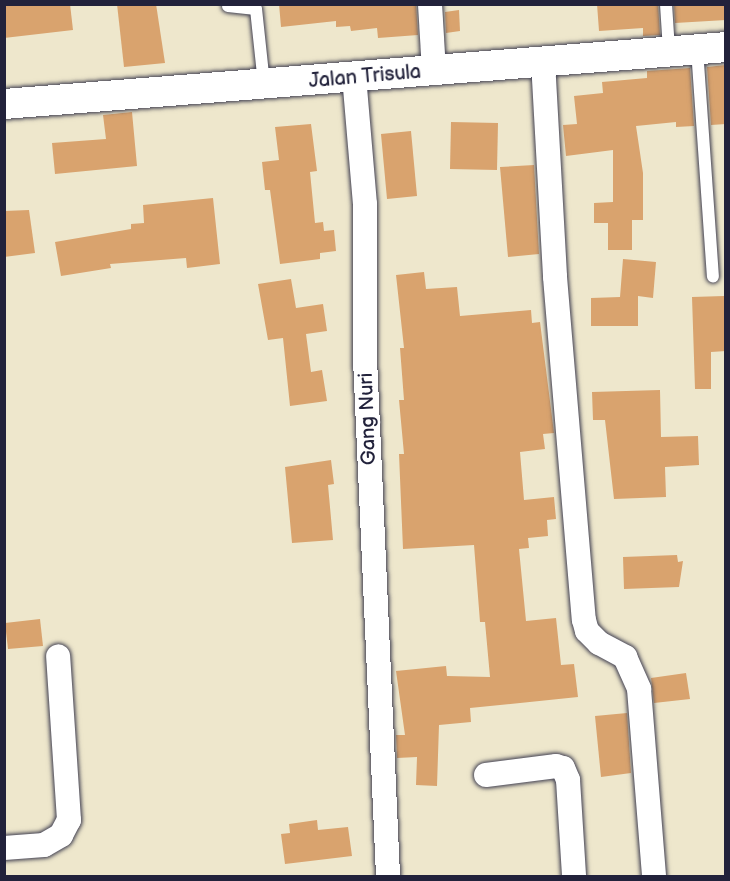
<!DOCTYPE html>
<style>
body{margin:0}
#map{position:relative;width:730px;height:881px;overflow:hidden;background:#eee7cc;font-family:"Balsamiq Sans",sans-serif}
div>[style]{position:absolute}
[style*='--x']{left:calc(var(--x)*1px);top:calc(var(--y)*1px);width:calc(var(--w)*1px);rotate:calc(var(--a)*1deg)}
.building>*{inset:0;background:#d9a36e}
.roads{filter:drop-shadow(0 0 2px #414051) drop-shadow(0 0 2px #414051)}
.service>*{height:12px;margin:-6px;padding:0 6px;transform-origin:6px;border-radius:6px;background:#fff}
.minor>*{height:24px;margin:-12px;padding:0 12px;transform-origin:12px;border-radius:12px;background:#fff}
.tertiary>*{height:30px;margin:-15px;padding:0 15px;transform-origin:15px;border-radius:15px;background:#fff}
span{translate:-50% -50%;white-space:nowrap;text-align:center;line-height:1.15;-webkit-text-stroke:5px #fff;paint-order:stroke}
.street-label{font-size:20px;color:#22223b}
.frame{position:absolute;inset:0;border:6px solid #22223b;pointer-events:none}
</style>
<div id="map">
<div class="building">
<i style="clip-path:polygon(4px 4px,70px 4px,73px 30px,4px 38px)"></i>
<i style="clip-path:polygon(117px 4px,156px 4px,165px 63px,124px 67px)"></i>
<i style="clip-path:polygon(279px 4px,416px 4px,418px 35px,378px 38px,377px 28px,351px 31px,350px 26px,336px 27px,336px 21px,281px 27px)"></i>
<i style="clip-path:polygon(597px 4px,658px 4px,660px 35px,643px 36px,643px 28px,599px 31px)"></i>
<i style="clip-path:polygon(674px 4px,726px 4px,726px 20px,675px 23px)"></i>
<i style="clip-path:polygon(459px 10px,460px 31px,446px 33px,445px 12px)"></i>
<i style="clip-path:polygon(726px 65px,726px 124px,711px 125px,707px 67px)"></i>
<i style="clip-path:polygon(690px 68px,694px 126px,676px 127px,676px 122px,636px 126px,643px 173px,643px 220px,632px 220px,632px 250px,608px 250px,608px 223px,594px 223px,594px 203px,613px 202px,613px 150px,566px 156px,563px 125px,577px 124px,574px 96px,603px 93px,602px 82px,647px 78px,647px 71px)"></i>
<i style="clip-path:polygon(132px 112px,137px 166px,55px 174px,52px 143px,106px 139px,103px 115px)"></i>
<i style="clip-path:polygon(451px 122px,498px 123px,497px 170px,450px 169px)"></i>
<i style="clip-path:polygon(311px 124px,317px 171px,310px 172px,315px 223px,323px 222px,324px 231px,334px 230px,336px 251px,320px 253px,320px 259px,280px 264px,270px 190px,265px 190px,262px 162px,279px 160px,275px 127px)"></i>
<i style="clip-path:polygon(411px 131px,417px 196px,387px 199px,381px 134px)"></i>
<i style="clip-path:polygon(534px 165px,539px 254px,508px 257px,500px 167px)"></i>
<i style="clip-path:polygon(213px 198px,220px 264px,187px 268px,186px 258px,110px 264px,111px 268px,61px 276px,55px 242px,131px 229px,131px 224px,144px 223px,143px 205px)"></i>
<i style="clip-path:polygon(29px 210px,35px 253px,4px 257px,4px 211px)"></i>
<i style="clip-path:polygon(623px 259px,656px 262px,653px 298px,638px 296px,638px 326px,591px 326px,591px 298px,620px 297px)"></i>
<i style="clip-path:polygon(424px 272px,426px 289px,457px 287px,460px 316px,531px 310px,532px 323px,540px 322px,554px 433px,543px 434px,545px 449px,520px 452px,524px 500px,554px 497px,556px 519px,547px 520px,548px 536px,528px 538px,529px 548px,519px 549px,526px 621px,556px 618px,561px 665px,574px 664px,578px 697px,470px 708px,471px 722px,439px 725px,437px 786px,416px 785px,417px 757px,397px 758px,396px 735px,405px 735px,396px 671px,446px 666px,447px 676px,490px 677px,485px 622px,480px 622px,474px 545px,403px 549px,399px 454px,404px 454px,399px 400px,404px 400px,400px 348px,404px 348px,396px 275px)"></i>
<i style="clip-path:polygon(291px 279px,296px 308px,323px 304px,327px 331px,306px 334px,311px 372px,322px 370px,327px 401px,290px 406px,283px 338px,268px 340px,258px 284px)"></i>
<i style="clip-path:polygon(724px 296px,726px 351px,711px 352px,711px 389px,695px 389px,692px 297px)"></i>
<i style="clip-path:polygon(660px 390px,661px 437px,698px 436px,699px 465px,665px 467px,666px 497px,614px 499px,605px 420px,593px 420px,592px 392px)"></i>
<i style="clip-path:polygon(331px 460px,334px 484px,328px 485px,333px 540px,292px 543px,285px 467px)"></i>
<i style="clip-path:polygon(677px 555px,678px 562px,683px 561px,679px 587px,624px 589px,623px 557px)"></i>
<i style="clip-path:polygon(40px 619px,43px 646px,8px 649px,5px 623px)"></i>
<i style="clip-path:polygon(686px 673px,690px 699px,654px 703px,651px 678px)"></i>
<i style="clip-path:polygon(627px 713px,631px 773px,601px 777px,595px 716px)"></i>
<i style="clip-path:polygon(317px 820px,318px 830px,348px 827px,352px 856px,285px 864px,281px 834px,290px 833px,289px 824px)"></i>
</div>
<div class="roads">
<div class="service">
<i style="--x:666;--y:4;--w:47;--a:86.3"></i>
<i style="--x:228;--y:6;--w:28;--a:6"></i>
<i style="--x:256;--y:9;--w:75;--a:83.9"></i>
<i style="--x:697;--y:49;--w:228;--a:86"></i>
</div>
<div class="minor">
<i style="--x:430;--y:4;--w:67;--a:86.6"></i>
<i style="--x:543;--y:61;--w:216;--a:86.8"></i>
<i style="--x:555;--y:277;--w:344;--a:85.2"></i>
<i style="--x:584;--y:620;--w:11;--a:75"></i>
<i style="--x:587;--y:631;--w:17;--a:45"></i>
<i style="--x:599;--y:643;--w:30;--a:28"></i>
<i style="--x:625;--y:657;--w:35;--a:66"></i>
<i style="--x:639;--y:689;--w:188;--a:85.4"></i>
<i style="--x:354;--y:76;--w:128;--a:85.1"></i>
<i style="--x:365;--y:204;--w:155;--a:90"></i>
<i style="--x:365;--y:359;--w:518;--a:87.45"></i>
<i style="--x:486;--y:775;--w:71;--a:-7.3"></i>
<i style="--x:556;--y:766;--w:7;--a:16"></i>
<i style="--x:563;--y:768;--w:13;--a:67"></i>
<i style="--x:568;--y:780;--w:96;--a:86.4"></i>
<i style="--x:4;--y:848;--w:40;--a:-4.3"></i>
<i style="--x:44;--y:845;--w:20;--a:-30"></i>
<i style="--x:61;--y:835;--w:17;--a:-62"></i>
<i style="--x:69;--y:820;--w:164;--a:-93.8"></i>
</div>
<div class="tertiary">
<i style="--x:4;--y:104;--w:724;--a:-4.51"></i>
</div>
</div>
<div class="street-label">
<span style="left:365px;top:77px;rotate:-5deg">Jalan Trisula</span>
<span style="left:368px;top:419px;rotate:-92deg">Gang Nuri</span>
</div>
<div class="frame"></div>
</div>
